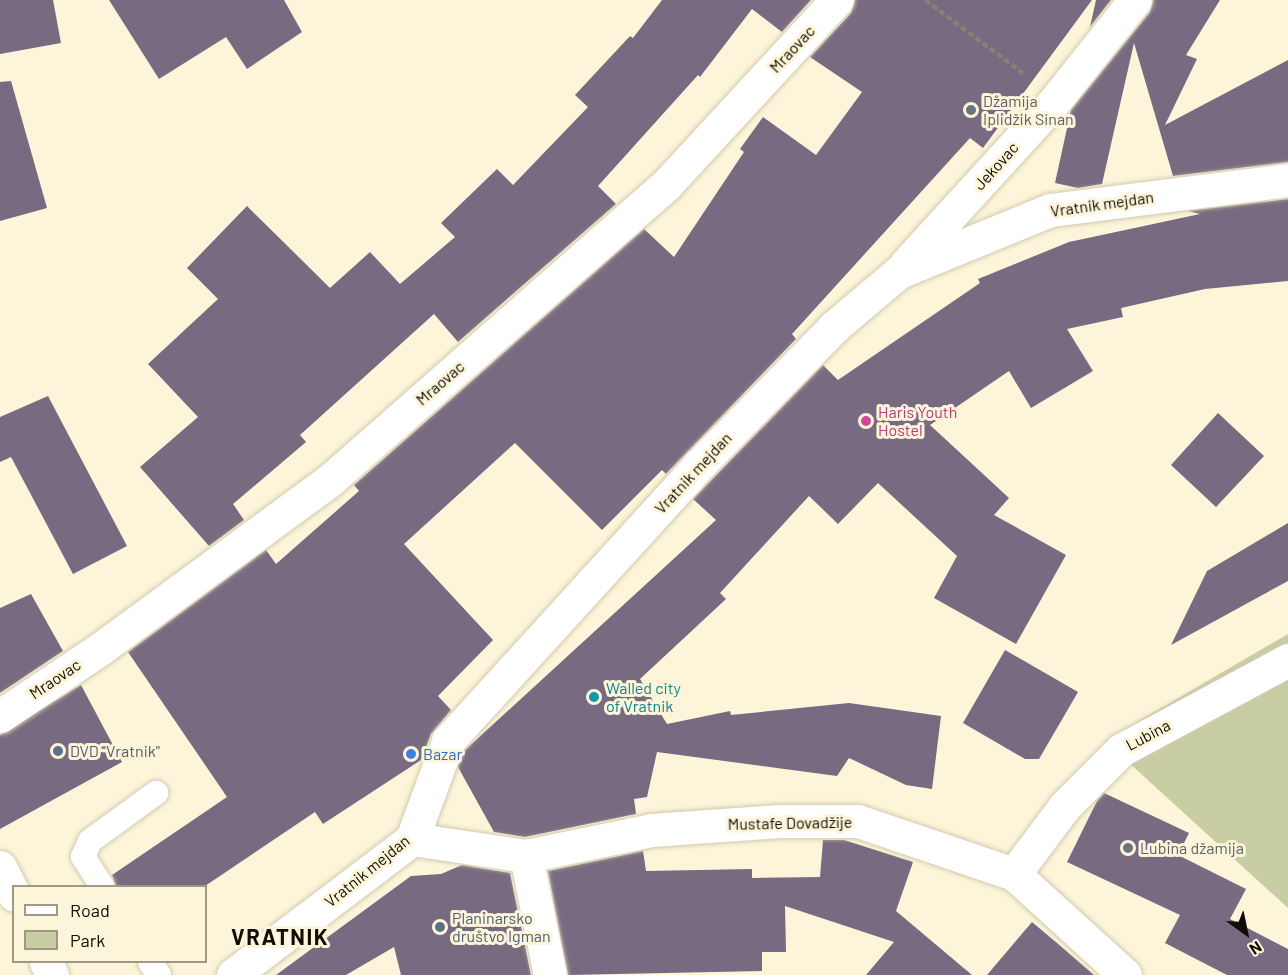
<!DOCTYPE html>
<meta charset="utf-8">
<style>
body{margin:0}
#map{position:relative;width:1288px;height:975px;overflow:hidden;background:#fdf5d9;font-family:Barlow,sans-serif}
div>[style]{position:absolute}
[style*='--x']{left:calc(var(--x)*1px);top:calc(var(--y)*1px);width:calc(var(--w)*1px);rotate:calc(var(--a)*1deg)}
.green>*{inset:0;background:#c8cda4}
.building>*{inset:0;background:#786a81}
.path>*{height:4px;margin-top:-2px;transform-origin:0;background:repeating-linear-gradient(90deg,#888370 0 6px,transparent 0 9px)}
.roads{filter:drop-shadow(0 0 2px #d2caaf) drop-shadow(0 0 2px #d2caaf)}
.lane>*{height:24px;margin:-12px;padding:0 12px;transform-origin:12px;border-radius:12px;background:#fff}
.street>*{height:33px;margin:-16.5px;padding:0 16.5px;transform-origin:16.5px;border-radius:16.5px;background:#fff}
.secondary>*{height:33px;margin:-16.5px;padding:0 16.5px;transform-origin:16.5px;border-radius:16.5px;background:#fff}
.dots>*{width:16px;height:16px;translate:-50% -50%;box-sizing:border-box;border:3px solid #fdf5d9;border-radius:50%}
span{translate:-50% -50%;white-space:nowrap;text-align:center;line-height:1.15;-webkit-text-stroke:6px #fdf5d9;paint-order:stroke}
.street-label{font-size:16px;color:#0f0d04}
.worship-label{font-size:16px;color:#5b616d}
.left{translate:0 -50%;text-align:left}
.hotel-label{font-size:16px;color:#b23c85}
.culture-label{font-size:16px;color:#0d838f}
.service-label{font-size:16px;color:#4e5e75}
.shop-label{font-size:16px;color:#366cbe}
.district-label{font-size:22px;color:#0f0d04;font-weight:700;letter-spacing:1.5px}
.legend{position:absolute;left:12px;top:885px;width:195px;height:78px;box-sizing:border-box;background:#fdf5d9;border:2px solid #9e9884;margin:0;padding:8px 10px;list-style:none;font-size:18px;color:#0f0d04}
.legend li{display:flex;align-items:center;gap:12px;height:30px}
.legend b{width:30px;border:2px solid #9e9884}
.north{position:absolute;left:1216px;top:903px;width:60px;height:60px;-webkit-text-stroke:4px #fdf5d9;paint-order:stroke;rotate:147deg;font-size:16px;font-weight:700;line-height:24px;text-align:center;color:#0f0d04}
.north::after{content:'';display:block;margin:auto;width:21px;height:27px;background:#0f0d04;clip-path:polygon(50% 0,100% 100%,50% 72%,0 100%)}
</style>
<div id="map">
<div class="green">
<i style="clip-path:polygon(1288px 634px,1288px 908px,1105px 741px)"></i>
</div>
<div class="building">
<i style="clip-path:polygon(0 0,53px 0,61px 43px,0 54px)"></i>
<i style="clip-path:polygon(109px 0,284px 0,302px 32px,247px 69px,226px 37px,159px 79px)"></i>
<i style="clip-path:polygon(662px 0,811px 0,782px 32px,752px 9px,700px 77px,698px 75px,598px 186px,616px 204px,458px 342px,434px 314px,300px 435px,306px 442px,233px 504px,244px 520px,209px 546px,140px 467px,198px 417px,148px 364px,218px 299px,187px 268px,247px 206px,330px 288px,370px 252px,400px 284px,455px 237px,441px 223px,497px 169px,513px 185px,588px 107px,575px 95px,630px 36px,633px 38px)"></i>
<i style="clip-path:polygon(855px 0,1092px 0,983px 148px,970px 138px,792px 334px,796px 339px,666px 474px,662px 470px,602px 530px,515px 443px,404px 544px,493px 640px,438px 696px,451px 710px,431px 734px,421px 760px,323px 824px,315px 812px,205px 886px,116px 886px,112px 875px,227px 797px,128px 652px,266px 550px,276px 564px,359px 491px,354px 485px,644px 229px,674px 257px,744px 152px,740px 149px,763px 117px,816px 155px,862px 92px,810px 57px,851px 13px)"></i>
<i style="clip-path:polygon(1096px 0,1111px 0,1090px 27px)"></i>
<i style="clip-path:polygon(1153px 0,1220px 0,1186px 55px,1197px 59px,1165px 125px,1288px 60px,1288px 162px,1173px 176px,1134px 43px,1102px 184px,1078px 188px,1055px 183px,1071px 110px,1150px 12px)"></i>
<i style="clip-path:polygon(11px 81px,47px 208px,0 221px,0 82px)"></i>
<i style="clip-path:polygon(1288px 199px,1288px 281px,1205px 289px,1121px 308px,1123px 317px,1067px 329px,1093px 371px,1031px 408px,1009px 371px,930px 425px,1009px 498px,994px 515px,1066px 555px,1016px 644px,934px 598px,957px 556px,878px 483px,838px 524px,809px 496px,720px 593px,726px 599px,640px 679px,667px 724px,730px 711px,731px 715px,849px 703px,941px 716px,932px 789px,906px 785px,849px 758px,837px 776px,657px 752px,647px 797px,634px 799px,636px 814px,525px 837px,494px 832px,458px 767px,464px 751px,716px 520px,693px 499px,823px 365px,838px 380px,980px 283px,978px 279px,1069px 242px,1200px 214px,1188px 211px)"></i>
<i style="clip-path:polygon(48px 396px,127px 546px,73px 574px,11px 457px,0 462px,0 417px)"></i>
<i style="clip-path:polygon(1218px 413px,1264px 456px,1216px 507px,1171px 465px)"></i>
<i style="clip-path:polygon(1288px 523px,1288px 581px,1171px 645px,1207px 571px)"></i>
<i style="clip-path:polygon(31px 594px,63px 651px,0 693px,0 608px)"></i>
<i style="clip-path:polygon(1005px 650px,1078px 692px,1039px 759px,1025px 759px,963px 723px)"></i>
<i style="clip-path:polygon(81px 685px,122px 762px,0 829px,0 735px)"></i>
<i style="clip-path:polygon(1104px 793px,1189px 833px,1178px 855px,1246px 889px,1230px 919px,1288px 949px,1288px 975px,1227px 975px,1165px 943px,1180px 915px,1067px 862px,1097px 801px)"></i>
<i style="clip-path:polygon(823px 840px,844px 840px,913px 862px,896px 911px,972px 975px,866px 975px,894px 942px,785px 906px,786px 952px,762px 952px,762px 971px,568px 975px,548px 871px,643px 851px,646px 871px,752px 869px,752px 878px,820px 877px)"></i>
<i style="clip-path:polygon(462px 865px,510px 873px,531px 975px,401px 975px,394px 947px,346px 975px,276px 975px,411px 876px,441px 874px)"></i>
<i style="clip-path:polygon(1032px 922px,1057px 943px,1094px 975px,987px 975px)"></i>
</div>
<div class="path">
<i style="--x:925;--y:0;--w:122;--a:36.7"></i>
</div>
<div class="roads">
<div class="lane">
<i style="--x:102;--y:886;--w:35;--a:-123"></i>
<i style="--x:83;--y:857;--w:17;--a:-66"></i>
<i style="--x:90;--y:841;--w:82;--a:-36"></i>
<i style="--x:150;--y:962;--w:16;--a:55"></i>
</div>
<div class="street">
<i style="--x:906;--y:264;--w:218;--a:-47.6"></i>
<i style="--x:1053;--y:103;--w:132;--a:-51.5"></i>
<i style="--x:0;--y:716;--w:120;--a:-33.8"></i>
<i style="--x:100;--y:649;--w:284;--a:-36.3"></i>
<i style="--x:329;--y:481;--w:449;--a:-41.3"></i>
<i style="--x:666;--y:185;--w:252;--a:-47.3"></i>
<i style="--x:412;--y:839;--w:104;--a:-69.8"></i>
<i style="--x:448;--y:741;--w:374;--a:-47.7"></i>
<i style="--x:700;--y:464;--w:192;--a:-45.6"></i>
<i style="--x:834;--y:327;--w:85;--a:-40.2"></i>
<i style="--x:899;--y:272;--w:163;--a:-22.3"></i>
<i style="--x:1050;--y:210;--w:240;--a:-7.2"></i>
<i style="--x:526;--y:856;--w:121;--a:78.6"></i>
<i style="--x:0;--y:867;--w:31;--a:63"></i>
<i style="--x:1014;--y:874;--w:85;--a:-53.1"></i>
<i style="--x:1065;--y:806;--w:79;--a:-45"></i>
<i style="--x:1121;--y:750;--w:190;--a:-28.3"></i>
<i style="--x:46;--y:962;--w:14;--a:65"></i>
</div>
<div class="secondary">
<i style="--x:233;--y:975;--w:225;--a:-37.2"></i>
<i style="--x:412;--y:839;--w:115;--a:8.5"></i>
<i style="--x:526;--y:856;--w:128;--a:-11.7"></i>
<i style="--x:651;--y:830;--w:129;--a:-4"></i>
<i style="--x:780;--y:821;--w:78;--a:0"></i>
<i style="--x:858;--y:821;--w:165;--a:18.8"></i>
<i style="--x:1014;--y:874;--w:150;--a:42.3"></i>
</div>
</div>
<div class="dots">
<i style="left:971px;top:110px;background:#6b7280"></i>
<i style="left:866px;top:421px;background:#d1479c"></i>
<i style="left:594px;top:697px;background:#0f9aa8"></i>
<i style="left:58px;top:751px;background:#5c6f8a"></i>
<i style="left:411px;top:754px;background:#3f7fe0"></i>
<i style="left:1128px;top:848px;background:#6b7280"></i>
<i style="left:440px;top:927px;background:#5c6f8a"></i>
</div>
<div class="street-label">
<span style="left:792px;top:49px;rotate:-47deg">Mraovac</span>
<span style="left:996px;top:166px;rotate:-48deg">Jekovac</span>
<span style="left:1102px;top:204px;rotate:-8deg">Vratnik mejdan</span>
<span style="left:440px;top:383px;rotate:-41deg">Mraovac</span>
<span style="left:693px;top:473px;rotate:-47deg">Vratnik mejdan</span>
<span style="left:55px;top:679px;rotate:-34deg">Mraovac</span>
<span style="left:1148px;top:735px;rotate:-28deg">Lubina</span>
<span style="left:790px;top:823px;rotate:-1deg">Mustafe Dovadžije</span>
<span style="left:367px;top:871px;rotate:-39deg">Vratnik mejdan</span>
</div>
<div class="worship-label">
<span class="left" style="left:983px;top:110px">Džamija<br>Iplidžik Sinan</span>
<span class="left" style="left:1140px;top:848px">Lubina džamija</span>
</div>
<div class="hotel-label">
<span class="left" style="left:878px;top:421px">Haris Youth<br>Hostel</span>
</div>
<div class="culture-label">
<span class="left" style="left:606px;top:697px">Walled city<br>of Vratnik</span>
</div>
<div class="service-label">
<span class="left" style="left:70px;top:751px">DVD "Vratnik"</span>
<span class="left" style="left:452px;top:927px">Planinarsko<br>društvo Igman</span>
</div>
<div class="shop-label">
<span class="left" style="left:423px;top:754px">Bazar</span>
</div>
<div class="district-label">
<span style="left:280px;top:937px">VRATNIK</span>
</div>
<ul class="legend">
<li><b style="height:8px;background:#fff"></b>Road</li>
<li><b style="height:16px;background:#c8cda4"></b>Park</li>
</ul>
<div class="north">N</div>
</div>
